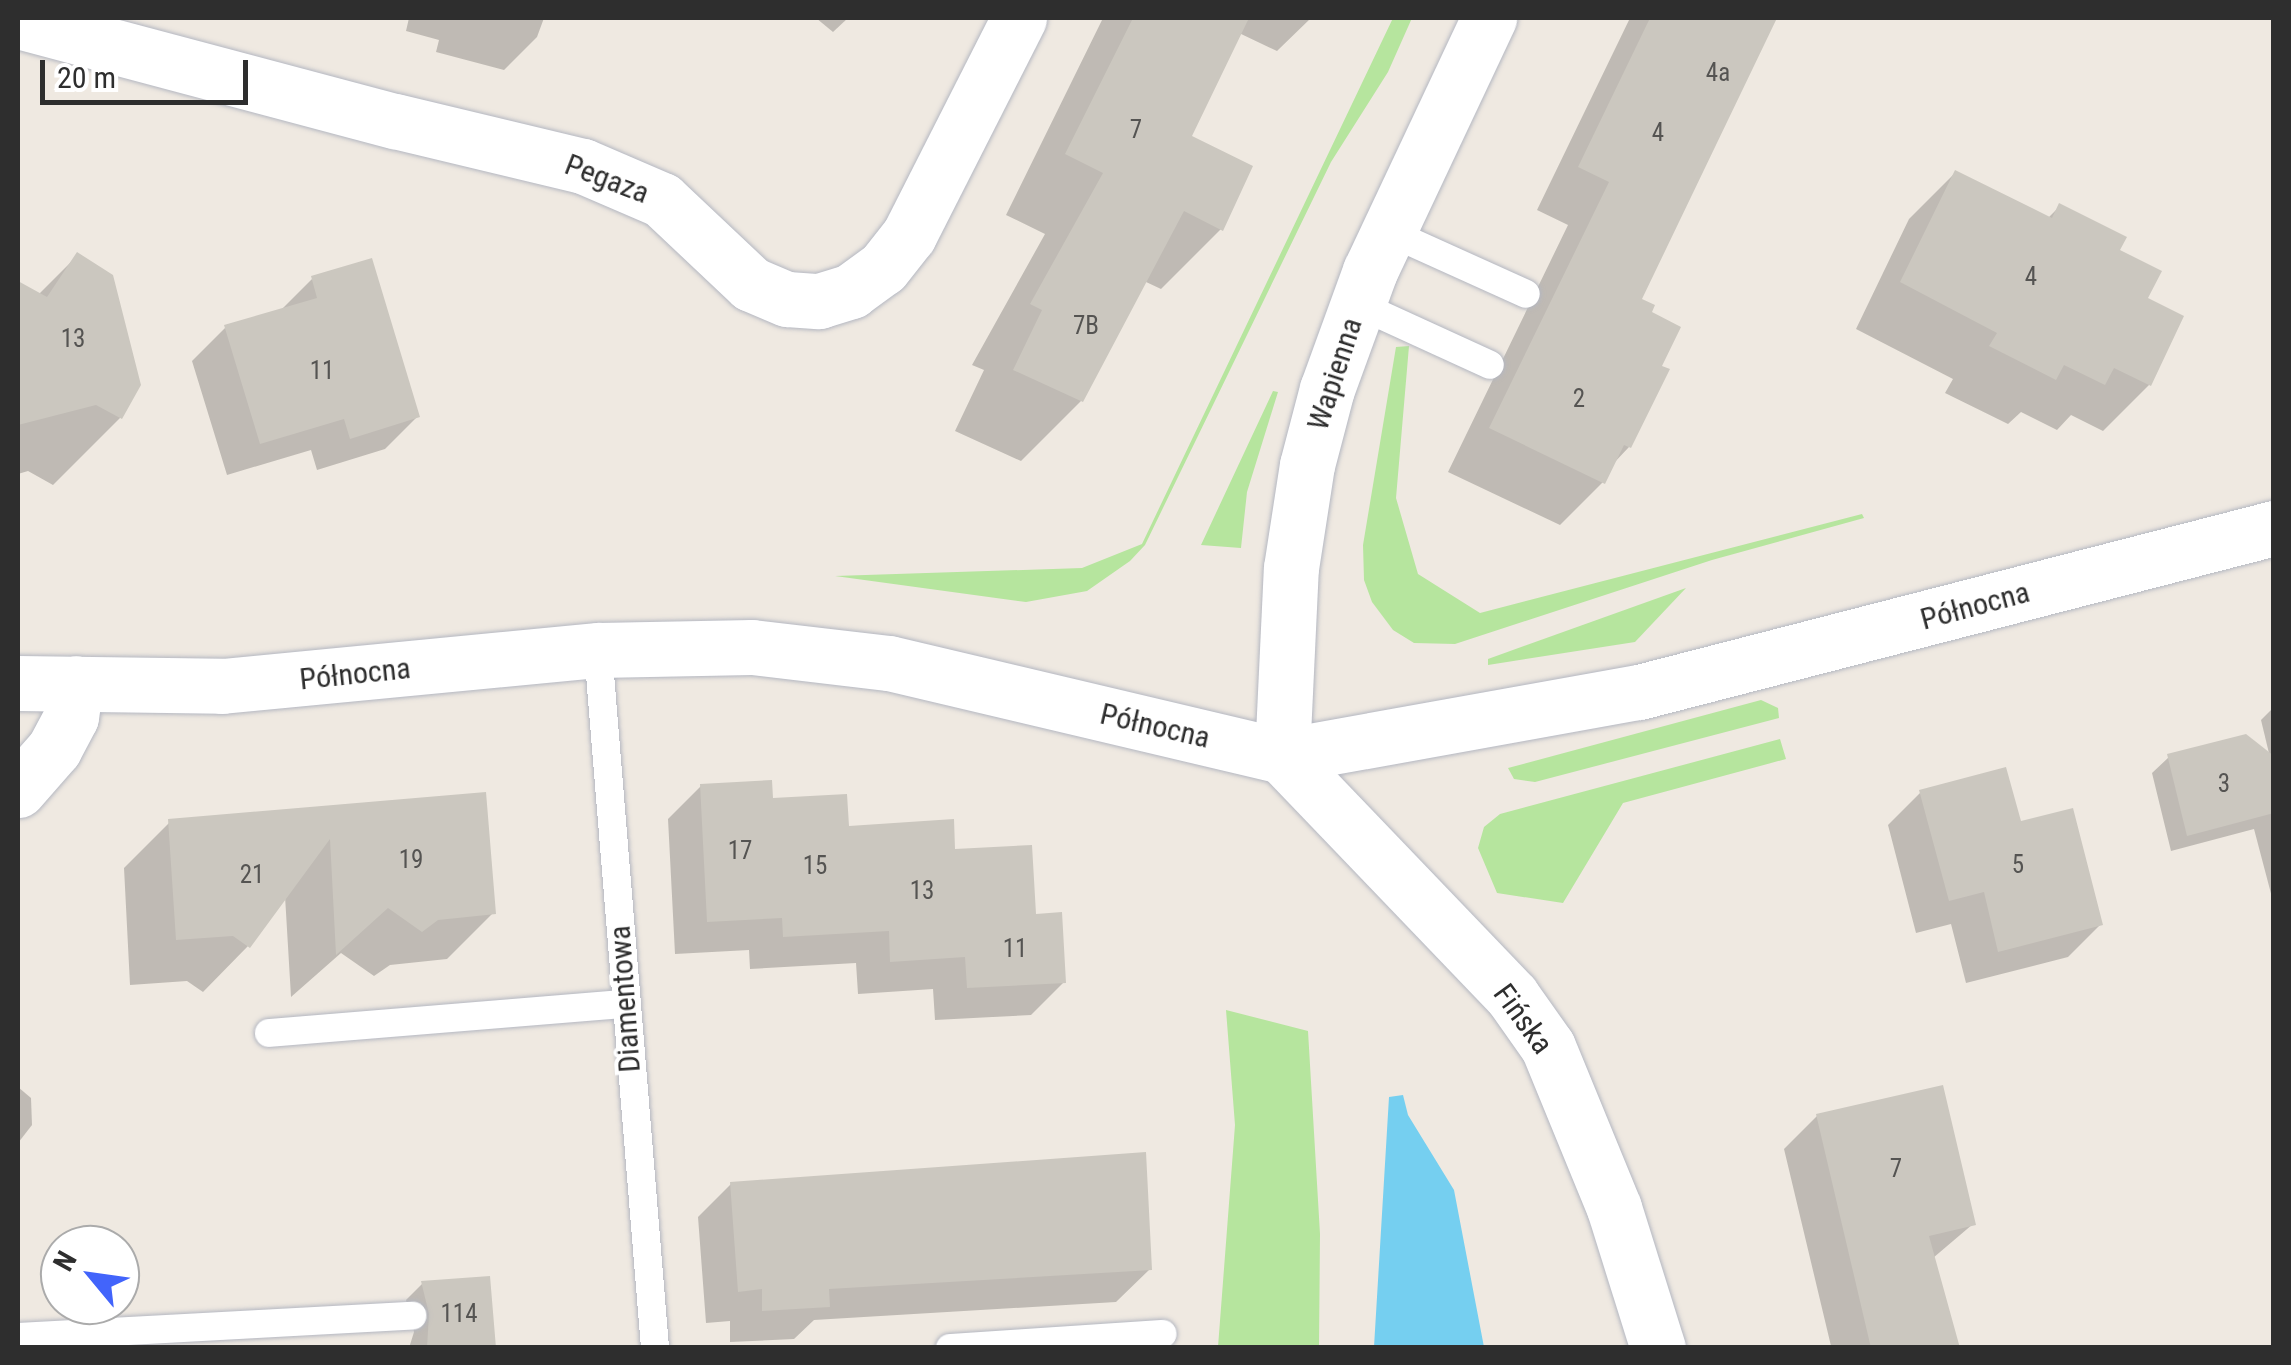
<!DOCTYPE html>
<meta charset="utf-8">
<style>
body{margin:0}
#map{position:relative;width:2291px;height:1365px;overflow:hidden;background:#efe9e1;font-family:"Roboto Condensed",sans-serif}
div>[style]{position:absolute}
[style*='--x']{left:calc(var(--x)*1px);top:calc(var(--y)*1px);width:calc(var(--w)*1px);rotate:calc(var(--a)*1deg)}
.green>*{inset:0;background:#b6e59e}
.water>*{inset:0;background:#75cff0}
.shadow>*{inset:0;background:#0003}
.building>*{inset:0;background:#cbc7bf}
.roads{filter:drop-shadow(0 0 2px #b4b7c1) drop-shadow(0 0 2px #b4b7c1)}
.service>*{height:28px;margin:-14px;padding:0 14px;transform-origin:14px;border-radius:14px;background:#fff}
.minor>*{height:55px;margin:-27.5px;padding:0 27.5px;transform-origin:27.5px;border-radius:27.5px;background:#fff}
span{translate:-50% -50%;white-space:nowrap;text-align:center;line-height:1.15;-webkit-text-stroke:8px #fff;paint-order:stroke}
.number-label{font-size:25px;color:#555452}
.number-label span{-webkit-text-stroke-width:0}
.street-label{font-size:30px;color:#2e2e2e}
.frame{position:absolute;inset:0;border:20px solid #2e2e2e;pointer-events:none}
.north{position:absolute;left:40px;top:1225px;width:100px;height:100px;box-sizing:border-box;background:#fff;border:2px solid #ababab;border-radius:50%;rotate:299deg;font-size:28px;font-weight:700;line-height:40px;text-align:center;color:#2e2e2e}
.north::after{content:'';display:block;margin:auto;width:35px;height:45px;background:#4264fb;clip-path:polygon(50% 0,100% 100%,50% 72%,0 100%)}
.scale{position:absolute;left:40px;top:60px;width:208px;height:45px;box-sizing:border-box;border:5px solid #2e2e2e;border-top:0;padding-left:12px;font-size:30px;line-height:35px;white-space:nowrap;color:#2e2e2e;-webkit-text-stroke:8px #fff;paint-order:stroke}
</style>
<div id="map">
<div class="green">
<i style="clip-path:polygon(1393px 18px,1412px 18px,1388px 72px,1331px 162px,1145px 545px,1130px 561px,1087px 591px,1026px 602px,835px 576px,1082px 568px,1142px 544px)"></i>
<i style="clip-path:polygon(1409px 346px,1396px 498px,1418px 574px,1480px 613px,1862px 514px,1864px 518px,1712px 560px,1455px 644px,1414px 643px,1393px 630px,1372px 602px,1364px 580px,1363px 545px,1396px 347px)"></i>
<i style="clip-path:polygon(1273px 391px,1278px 392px,1247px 492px,1241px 548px,1201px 545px)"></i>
<i style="clip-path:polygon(1686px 588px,1635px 642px,1488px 665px,1488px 659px)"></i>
<i style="clip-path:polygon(1761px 700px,1778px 708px,1779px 718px,1535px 782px,1514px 779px,1508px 768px)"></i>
<i style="clip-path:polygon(1780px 739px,1786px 759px,1623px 803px,1563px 903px,1497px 893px,1478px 848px,1484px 827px,1500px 814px)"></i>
<i style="clip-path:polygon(1226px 1010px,1308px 1031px,1320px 1234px,1319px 1347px,1218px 1347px,1235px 1125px)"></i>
</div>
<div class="water">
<i style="clip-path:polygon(1403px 1095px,1408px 1115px,1454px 1190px,1484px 1347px,1374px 1347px,1389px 1097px)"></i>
</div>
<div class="shadow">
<i style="clip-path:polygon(409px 18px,544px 18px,537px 37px,504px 70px,436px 52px,439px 40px,406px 31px)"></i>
<i style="clip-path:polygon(816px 18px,848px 18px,833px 32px)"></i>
<i style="clip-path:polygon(1103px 18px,1311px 18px,1277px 51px,1239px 33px,1189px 138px,1221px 229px,1161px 289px,1144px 281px,1081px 401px,1021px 461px,955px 431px,984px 370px,972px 365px,1045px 234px,1006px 215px)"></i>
<i style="clip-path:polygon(1630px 18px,1775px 18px,1639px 300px,1659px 367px,1629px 447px,1612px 465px,1603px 482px,1560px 525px,1448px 472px,1568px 225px,1537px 210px)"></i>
<i style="clip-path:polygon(1955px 173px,2047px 219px,2060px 206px,2117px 252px,2145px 299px,2149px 385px,2103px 431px,2071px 415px,2057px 430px,2021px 412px,2008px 424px,1945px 393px,1953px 379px,1856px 329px,1909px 219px)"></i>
<i style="clip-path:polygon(78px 255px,138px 385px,120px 418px,53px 485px,28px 471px,18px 474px,18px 284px,38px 295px)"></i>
<i style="clip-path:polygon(312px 279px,418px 416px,385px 449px,317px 470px,311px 450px,227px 475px,192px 361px,225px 328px,279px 312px)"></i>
<i style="clip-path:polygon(2274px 707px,2274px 774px,2261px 720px)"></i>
<i style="clip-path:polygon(2169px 757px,2274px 777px,2274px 905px,2254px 829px,2171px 851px,2152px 773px)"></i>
<i style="clip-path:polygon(701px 786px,771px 801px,847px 829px,953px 852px,1033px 917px,1064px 982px,1031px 1015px,935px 1020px,933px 989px,858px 994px,856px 963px,750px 969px,749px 950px,675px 954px,668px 819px)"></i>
<i style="clip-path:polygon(1921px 792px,2019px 824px,2101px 924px,2068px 957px,1966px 983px,1951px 924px,1916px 933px,1888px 825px)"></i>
<i style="clip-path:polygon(484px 795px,493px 913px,447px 959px,390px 965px,374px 976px,341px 953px,291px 997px,285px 896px,248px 946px,203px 992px,187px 981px,130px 985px,124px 868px,170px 822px)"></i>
<i style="clip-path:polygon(18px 1087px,31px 1098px,32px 1125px,18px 1143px)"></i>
<i style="clip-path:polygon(1817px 1116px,1973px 1224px,1933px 1258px,1956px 1348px,1825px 1348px,1831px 1346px,1784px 1149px)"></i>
<i style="clip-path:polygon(731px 1184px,1150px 1269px,1116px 1302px,814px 1320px,794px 1339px,730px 1342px,730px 1321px,706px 1323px,698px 1217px)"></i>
<i style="clip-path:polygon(422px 1284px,494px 1348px,409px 1348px,414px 1332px,406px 1300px)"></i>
</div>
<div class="building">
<i style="clip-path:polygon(1133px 18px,1249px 18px,1192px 136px,1253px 166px,1223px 231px,1184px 211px,1083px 402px,1013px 370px,1042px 310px,1030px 304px,1103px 173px,1065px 154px)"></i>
<i style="clip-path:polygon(1650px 18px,1777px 18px,1642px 299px,1655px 305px,1652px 312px,1681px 327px,1662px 366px,1670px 369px,1631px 448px,1624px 445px,1605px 484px,1489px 428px,1609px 182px,1578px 167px)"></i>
<i style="clip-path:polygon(1955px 170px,2052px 218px,2059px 203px,2127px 237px,2120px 250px,2162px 271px,2148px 298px,2184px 316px,2151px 386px,2114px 368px,2105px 385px,2064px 365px,2056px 380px,1989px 346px,1997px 333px,1900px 282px)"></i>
<i style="clip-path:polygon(77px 252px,113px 275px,141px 385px,122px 419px,96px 405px,18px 425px,18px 281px,47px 297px)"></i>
<i style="clip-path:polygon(372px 258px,420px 417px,350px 439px,344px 419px,260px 444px,224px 325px,317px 298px,311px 276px)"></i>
<i style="clip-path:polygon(2246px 734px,2274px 756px,2274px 813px,2187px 836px,2167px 754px)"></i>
<i style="clip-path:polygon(2006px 767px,2021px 821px,2073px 808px,2103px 925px,1998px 952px,1984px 892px,1949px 901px,1919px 790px)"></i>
<i style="clip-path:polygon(772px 780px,773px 798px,847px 794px,849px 826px,954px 819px,955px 849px,1032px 845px,1036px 914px,1062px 912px,1066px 983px,967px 988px,965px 957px,890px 962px,889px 931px,783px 937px,782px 918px,707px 922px,700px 784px)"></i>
<i style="clip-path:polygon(486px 792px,496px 914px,438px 920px,422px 932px,388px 908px,336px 955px,330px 839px,250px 948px,233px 936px,176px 940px,168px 819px)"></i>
<i style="clip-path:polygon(1943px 1085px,1976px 1225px,1929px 1236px,1960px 1348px,1871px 1348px,1816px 1114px)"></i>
<i style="clip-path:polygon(1146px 1152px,1152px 1270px,829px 1289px,830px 1307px,762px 1311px,762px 1289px,738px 1292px,730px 1182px)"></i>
<i style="clip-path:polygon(490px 1276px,496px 1348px,427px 1348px,429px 1314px,421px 1281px)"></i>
</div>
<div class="roads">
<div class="service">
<i style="--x:1389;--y:232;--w:150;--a:24.3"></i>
<i style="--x:1357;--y:304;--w:146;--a:24.6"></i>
<i style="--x:598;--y:650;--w:700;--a:85.33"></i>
<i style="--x:269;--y:1033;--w:356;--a:-4.7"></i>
<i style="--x:18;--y:1337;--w:395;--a:-3.1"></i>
<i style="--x:950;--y:1348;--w:213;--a:-3.8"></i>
</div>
<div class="minor">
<i style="--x:18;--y:21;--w:390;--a:14.9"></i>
<i style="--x:395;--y:121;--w:193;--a:13.5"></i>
<i style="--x:583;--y:166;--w:86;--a:23.3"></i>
<i style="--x:662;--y:200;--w:122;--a:43.3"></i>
<i style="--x:751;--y:284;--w:39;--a:23"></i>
<i style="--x:787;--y:299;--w:32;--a:4"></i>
<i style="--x:819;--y:301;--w:34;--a:-17"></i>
<i style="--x:851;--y:291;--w:39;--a:-36"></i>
<i style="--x:883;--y:268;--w:42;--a:-51.8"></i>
<i style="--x:909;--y:235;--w:243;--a:-63.1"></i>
<i style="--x:18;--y:683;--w:204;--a:0.8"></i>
<i style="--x:222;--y:686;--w:378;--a:-5.5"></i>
<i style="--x:598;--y:650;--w:154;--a:-1.1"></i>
<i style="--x:752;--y:647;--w:138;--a:6.7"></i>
<i style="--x:889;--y:663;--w:404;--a:13.3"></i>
<i style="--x:1282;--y:756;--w:363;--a:-10.2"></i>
<i style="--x:1639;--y:692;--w:656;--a:-14.48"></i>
<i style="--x:1282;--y:756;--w:188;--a:-87.3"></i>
<i style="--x:1291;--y:568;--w:104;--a:-81.2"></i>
<i style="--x:1307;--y:465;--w:79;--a:-75.3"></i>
<i style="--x:1327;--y:389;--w:126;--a:-70"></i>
<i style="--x:1370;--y:271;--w:280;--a:-64.8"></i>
<i style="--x:1282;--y:756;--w:332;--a:46.2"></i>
<i style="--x:1512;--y:996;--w:62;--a:54.8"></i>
<i style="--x:1548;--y:1047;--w:174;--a:67.7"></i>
<i style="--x:1614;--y:1208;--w:147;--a:72.6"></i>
<i style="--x:18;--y:790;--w:55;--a:-48.7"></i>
<i style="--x:54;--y:749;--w:36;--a:-62"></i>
<i style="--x:71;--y:717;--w:34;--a:-82"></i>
</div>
</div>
<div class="number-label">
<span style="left:1718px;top:73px">4a</span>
<span style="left:1136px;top:130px">7</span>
<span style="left:1658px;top:133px">4</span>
<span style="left:2031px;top:277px">4</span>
<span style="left:1086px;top:326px">7B</span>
<span style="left:73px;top:339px">13</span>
<span style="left:322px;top:371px">11</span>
<span style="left:1579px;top:399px">2</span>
<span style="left:2224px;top:784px">3</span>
<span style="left:740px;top:851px">17</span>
<span style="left:411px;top:860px">19</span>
<span style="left:2018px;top:865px">5</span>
<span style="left:815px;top:866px">15</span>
<span style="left:252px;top:875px">21</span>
<span style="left:922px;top:891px">13</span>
<span style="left:1015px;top:949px">11</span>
<span style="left:1896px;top:1169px">7</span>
<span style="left:459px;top:1314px">114</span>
</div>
<div class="street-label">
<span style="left:607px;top:179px;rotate:21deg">Pegaza</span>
<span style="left:1335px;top:374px;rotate:-72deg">Wapienna</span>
<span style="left:1975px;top:606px;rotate:-15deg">Północna</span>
<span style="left:355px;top:674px;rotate:-6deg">Północna</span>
<span style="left:1155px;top:726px;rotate:13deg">Północna</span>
<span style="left:625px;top:999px;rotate:-94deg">Diamentowa</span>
<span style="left:1523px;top:1019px;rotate:54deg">Fińska</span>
</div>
<div class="frame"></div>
<div class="north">N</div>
<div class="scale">20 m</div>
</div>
